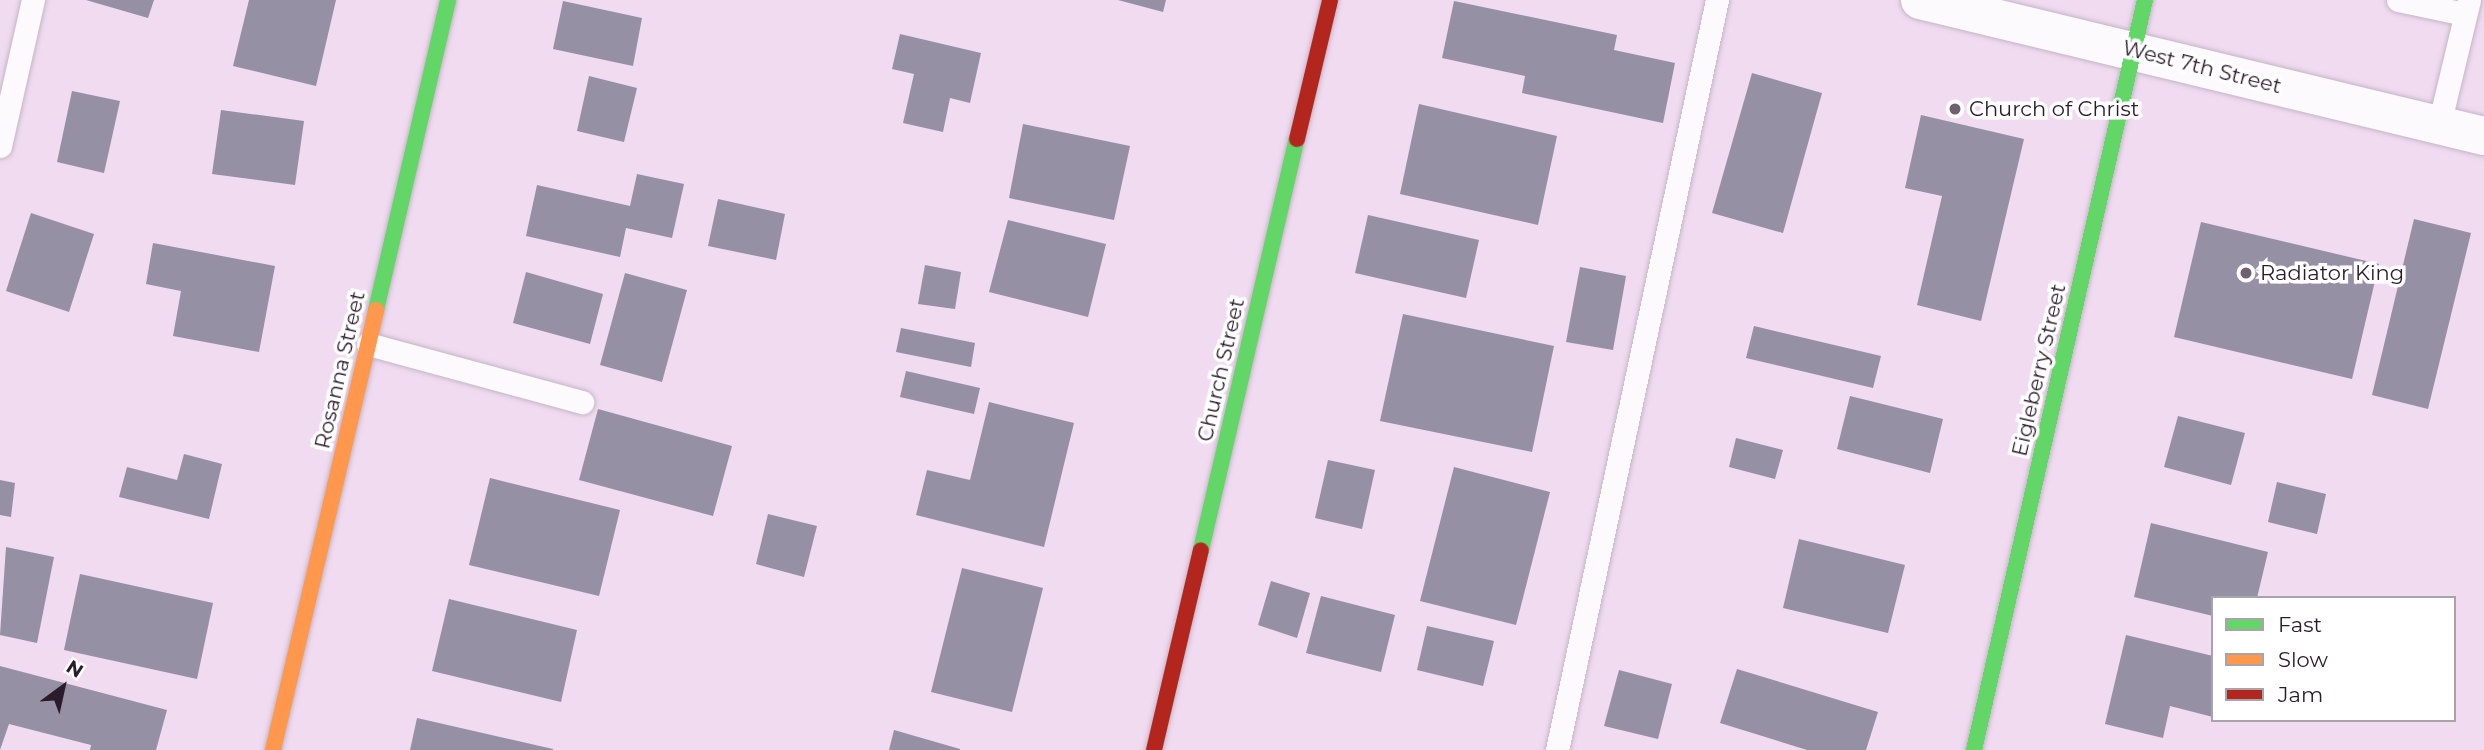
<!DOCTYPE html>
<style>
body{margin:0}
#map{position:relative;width:2484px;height:750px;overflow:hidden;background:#f0dbf1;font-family:Montserrat,sans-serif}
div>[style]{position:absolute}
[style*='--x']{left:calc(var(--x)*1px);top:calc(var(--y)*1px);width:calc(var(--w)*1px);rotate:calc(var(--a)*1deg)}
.building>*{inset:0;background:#9590a3}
.roads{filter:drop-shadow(0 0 2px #c5b5c6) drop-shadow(0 0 2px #c5b5c6)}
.lane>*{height:23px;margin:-11.5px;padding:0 11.5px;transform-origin:11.5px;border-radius:11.5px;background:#fdfafd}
.street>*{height:38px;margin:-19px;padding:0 19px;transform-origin:19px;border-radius:19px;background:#fdfafd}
.fast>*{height:16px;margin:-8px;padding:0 8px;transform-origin:8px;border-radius:8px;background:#63d668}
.slow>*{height:16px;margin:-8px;padding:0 8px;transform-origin:8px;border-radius:8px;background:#ff974d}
.jam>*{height:16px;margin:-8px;padding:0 8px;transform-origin:8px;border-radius:8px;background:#b3261e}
.dots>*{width:19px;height:19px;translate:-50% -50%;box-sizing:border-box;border:4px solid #fff;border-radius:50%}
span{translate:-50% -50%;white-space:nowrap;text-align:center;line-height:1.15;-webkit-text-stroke:7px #fff;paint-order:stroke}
.street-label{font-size:21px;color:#2a1c2b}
.poi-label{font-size:21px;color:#2a1c2b}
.left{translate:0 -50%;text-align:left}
.legend{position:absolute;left:2211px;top:596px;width:245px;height:126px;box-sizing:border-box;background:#fff;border:2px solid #aaa4aa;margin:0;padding:9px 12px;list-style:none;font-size:21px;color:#2a1c2b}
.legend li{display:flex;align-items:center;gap:14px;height:35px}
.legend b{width:35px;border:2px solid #aaa4aa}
.north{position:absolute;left:28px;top:652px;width:70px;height:70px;-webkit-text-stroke:5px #fff;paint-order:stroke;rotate:33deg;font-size:19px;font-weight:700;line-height:28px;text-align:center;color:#2a1c2b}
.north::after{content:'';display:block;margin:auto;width:24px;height:32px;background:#2a1c2b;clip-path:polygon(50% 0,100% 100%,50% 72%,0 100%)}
</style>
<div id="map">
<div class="building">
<i style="clip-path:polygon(86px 0,154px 0,148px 18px)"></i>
<i style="clip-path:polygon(249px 0,336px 0,316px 86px,233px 66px)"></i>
<i style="clip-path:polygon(1118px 0,1166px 0,1163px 12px)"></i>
<i style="clip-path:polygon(563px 1px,642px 18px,633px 66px,553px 49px)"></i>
<i style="clip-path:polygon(1454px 1px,1617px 35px,1614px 50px,1675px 63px,1663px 123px,1522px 93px,1525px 76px,1442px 58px)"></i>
<i style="clip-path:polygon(900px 34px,981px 53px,970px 103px,950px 98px,943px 132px,903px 123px,914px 74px,892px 69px)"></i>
<i style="clip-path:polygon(1752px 73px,1822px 93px,1783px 233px,1712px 213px)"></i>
<i style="clip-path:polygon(589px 76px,637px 88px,624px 142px,577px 131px)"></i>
<i style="clip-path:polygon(72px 91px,120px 101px,104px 173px,57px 162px)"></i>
<i style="clip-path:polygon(1419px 104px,1557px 136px,1538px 225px,1400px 194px)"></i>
<i style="clip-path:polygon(221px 110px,304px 121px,295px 185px,212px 174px)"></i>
<i style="clip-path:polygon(1921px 115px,2024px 139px,1981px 321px,1917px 305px,1942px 196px,1905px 188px)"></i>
<i style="clip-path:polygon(1023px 124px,1130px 146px,1114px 220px,1009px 198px)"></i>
<i style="clip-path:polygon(637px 174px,684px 184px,672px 238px,626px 228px,620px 257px,526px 236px,537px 185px,630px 206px)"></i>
<i style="clip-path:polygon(718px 199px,785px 214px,776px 260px,708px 246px)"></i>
<i style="clip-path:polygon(31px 213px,94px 234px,69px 312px,6px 291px)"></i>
<i style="clip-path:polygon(1368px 215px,1479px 240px,1466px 298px,1355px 273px)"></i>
<i style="clip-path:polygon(2414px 219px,2471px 233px,2428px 409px,2372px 395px)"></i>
<i style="clip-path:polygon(1008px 220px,1106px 244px,1088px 317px,989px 292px)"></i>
<i style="clip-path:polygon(2201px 222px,2379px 264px,2352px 379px,2174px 337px)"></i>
<i style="clip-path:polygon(153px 243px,275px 266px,259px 352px,173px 336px,181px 291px,146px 284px)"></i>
<i style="clip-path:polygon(925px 265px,961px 272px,955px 309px,918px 304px)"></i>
<i style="clip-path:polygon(1580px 267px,1626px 276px,1613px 350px,1566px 342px)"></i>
<i style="clip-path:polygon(526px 272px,603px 294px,590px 344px,513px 323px)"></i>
<i style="clip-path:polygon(625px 273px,687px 290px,662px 382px,600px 365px)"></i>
<i style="clip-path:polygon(1403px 314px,1554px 346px,1532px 452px,1380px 421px)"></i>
<i style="clip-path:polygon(1754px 326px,1881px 356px,1873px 388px,1746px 358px)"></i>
<i style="clip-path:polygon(901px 328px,975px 343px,971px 367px,896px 352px)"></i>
<i style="clip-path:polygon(906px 371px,980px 388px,974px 414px,900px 397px)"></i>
<i style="clip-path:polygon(1850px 396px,1943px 419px,1930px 473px,1837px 449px)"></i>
<i style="clip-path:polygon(989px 402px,1074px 423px,1044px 547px,916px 515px,927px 470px,970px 480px)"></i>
<i style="clip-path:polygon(598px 409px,732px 446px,713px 516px,579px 480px)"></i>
<i style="clip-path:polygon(2178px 416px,2245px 433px,2231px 485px,2164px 467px)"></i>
<i style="clip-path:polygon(1736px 438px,1783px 450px,1775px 479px,1729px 467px)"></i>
<i style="clip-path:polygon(184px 454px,222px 464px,209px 519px,119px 497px,127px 467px,177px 480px)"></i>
<i style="clip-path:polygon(1328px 460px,1375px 470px,1362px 529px,1315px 518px)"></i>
<i style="clip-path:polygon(1454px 467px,1550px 492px,1516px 625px,1420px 601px)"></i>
<i style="clip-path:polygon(490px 478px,620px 510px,599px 596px,469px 565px)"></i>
<i style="clip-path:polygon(0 480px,15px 483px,11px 517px,0 515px)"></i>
<i style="clip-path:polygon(2277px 482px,2326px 494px,2317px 534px,2268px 522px)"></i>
<i style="clip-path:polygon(768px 514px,817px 526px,804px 577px,756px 564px)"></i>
<i style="clip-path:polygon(2151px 523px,2268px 552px,2257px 598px,2213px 598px,2213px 616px,2134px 597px)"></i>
<i style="clip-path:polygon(1799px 539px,1905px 565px,1888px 633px,1783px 608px)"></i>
<i style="clip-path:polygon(6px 547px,54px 557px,37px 643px,0 635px)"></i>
<i style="clip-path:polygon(962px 568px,1043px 588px,1012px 712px,931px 692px)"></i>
<i style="clip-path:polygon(80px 574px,213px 603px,197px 679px,64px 650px)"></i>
<i style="clip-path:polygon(1271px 581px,1310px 593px,1297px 638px,1258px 625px)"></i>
<i style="clip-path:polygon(1321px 596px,1395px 615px,1381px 672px,1306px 653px)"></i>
<i style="clip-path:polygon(449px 599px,577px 630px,561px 702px,432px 671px)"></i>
<i style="clip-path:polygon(1427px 626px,1494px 641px,1483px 686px,1417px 670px)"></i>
<i style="clip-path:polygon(2126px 635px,2213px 656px,2213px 717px,2170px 706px,2163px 738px,2105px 724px)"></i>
<i style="clip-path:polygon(0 666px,167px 710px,156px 750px,90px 750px,91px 745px,9px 724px,0 750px)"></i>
<i style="clip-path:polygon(1737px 669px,1878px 712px,1866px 750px,1807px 750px,1720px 723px)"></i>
<i style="clip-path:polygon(1619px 670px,1672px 684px,1658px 739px,1604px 726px)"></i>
<i style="clip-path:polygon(417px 718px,553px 749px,553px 750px,410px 750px)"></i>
<i style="clip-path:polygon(894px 730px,960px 749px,960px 750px,889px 750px)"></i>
</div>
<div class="roads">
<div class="lane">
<i style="--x:2398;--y:0;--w:68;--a:11.8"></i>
<i style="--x:2439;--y:125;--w:129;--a:-76.5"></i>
<i style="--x:0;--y:146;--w:150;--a:-77.3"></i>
<i style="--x:368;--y:344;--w:222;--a:15.2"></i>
<i style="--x:1557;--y:750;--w:767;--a:-77.96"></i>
</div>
<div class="street">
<i style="--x:1920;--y:0;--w:580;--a:13.56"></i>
</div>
<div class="fast">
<i style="--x:376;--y:310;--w:318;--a:-76.9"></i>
<i style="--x:1201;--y:550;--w:422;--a:-76.9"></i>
<i style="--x:1974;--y:750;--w:769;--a:-77.16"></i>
</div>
<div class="slow">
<i style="--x:273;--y:750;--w:452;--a:-76.8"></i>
</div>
<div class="jam">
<i style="--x:1297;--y:139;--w:143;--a:-76.6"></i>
<i style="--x:1154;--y:750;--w:205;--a:-76.8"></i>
</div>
</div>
<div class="dots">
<i style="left:1955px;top:109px;background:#6f5f70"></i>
<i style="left:2246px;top:273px;background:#6f5f70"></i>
</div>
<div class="street-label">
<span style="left:2202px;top:67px;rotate:14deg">West 7th Street</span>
<span style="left:340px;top:370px;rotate:-77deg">Rosanna Street</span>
<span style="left:1221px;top:370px;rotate:-77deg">Church Street</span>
<span style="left:2039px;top:370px;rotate:-77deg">Eigleberry Street</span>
</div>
<div class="poi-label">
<span class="left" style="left:1969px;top:109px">Church of Christ</span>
<span class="left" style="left:2260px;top:273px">Radiator King</span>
</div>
<ul class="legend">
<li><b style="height:9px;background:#63d668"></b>Fast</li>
<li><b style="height:9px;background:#ff974d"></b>Slow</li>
<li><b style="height:9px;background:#b3261e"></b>Jam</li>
</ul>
<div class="north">N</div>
</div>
